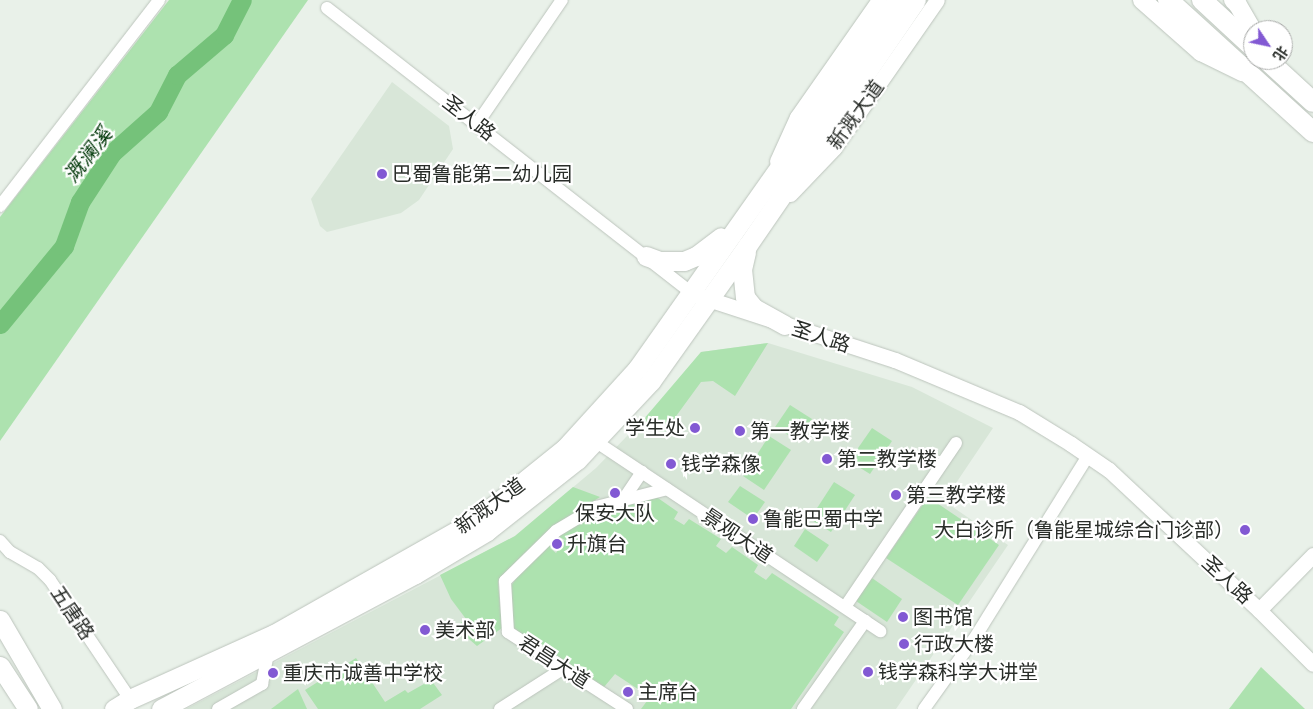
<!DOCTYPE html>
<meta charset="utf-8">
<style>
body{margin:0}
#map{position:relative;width:1313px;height:709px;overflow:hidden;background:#e9f1e9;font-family:"Zilla Slab","Noto Sans SC",serif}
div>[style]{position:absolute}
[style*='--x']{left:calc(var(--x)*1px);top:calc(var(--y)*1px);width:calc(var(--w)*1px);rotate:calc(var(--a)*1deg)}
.built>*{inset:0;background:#d8e6d8}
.green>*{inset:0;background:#ade2af}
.river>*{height:19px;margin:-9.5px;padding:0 9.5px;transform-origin:9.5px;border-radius:9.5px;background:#75c27a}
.roads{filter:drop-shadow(0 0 1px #bcc4bc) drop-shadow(0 0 1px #bcc4bc)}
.minor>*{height:12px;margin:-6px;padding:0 6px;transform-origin:6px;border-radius:6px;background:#fff}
.tertiary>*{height:15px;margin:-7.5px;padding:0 7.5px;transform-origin:7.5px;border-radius:7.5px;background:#fff}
.secondary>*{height:18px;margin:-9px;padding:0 9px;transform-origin:9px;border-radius:9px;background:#fff}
.primary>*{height:19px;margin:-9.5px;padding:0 9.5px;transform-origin:9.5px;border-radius:9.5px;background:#fff}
.trunk>*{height:20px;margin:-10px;padding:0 10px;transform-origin:10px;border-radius:10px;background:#fff}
.dots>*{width:14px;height:14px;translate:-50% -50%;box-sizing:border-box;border:2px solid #fff;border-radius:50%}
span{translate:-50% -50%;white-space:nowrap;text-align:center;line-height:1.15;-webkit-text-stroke:4.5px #fff;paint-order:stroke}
.street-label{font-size:20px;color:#292d29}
.poi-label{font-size:20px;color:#292d29}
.left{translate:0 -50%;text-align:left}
.right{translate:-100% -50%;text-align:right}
.water-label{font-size:21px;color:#003808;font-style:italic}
.north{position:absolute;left:1243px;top:20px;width:50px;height:50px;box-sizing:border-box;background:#fff;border:1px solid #a9aba9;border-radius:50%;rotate:124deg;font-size:14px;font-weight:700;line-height:20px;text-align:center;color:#292d29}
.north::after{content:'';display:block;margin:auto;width:18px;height:22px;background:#8259d3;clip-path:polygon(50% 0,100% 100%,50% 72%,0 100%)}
</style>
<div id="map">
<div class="built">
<i style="clip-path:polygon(392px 82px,449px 126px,453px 149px,419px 200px,401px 213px,327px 232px,320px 226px,311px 199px)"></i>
<i style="clip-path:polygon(768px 343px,912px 387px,993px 428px,944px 501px,1008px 545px,896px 709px,186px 709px,515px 536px,596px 468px,659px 403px,701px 352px)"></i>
</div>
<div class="green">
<i style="clip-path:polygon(169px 0,308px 0,0 441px,0 217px)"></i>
<i style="clip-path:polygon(768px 343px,735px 396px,713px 381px,701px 382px,663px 434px,643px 420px,701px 352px)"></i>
<i style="clip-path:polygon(790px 405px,812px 419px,798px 441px,775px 427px)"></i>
<i style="clip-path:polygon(872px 428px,892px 441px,870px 474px,849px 461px)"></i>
<i style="clip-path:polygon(769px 436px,791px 450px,764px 490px,743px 476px)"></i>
<i style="clip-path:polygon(834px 482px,855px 495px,831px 532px,810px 519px)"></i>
<i style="clip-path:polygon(740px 486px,765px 502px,753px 519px,728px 502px)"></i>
<i style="clip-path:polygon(573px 487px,600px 497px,552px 528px,498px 581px,502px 628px,477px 646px,455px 627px,466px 619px,451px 599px,440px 575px,515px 536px)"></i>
<i style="clip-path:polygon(evenodd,655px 496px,678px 512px,674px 519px,684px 525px,689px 519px,721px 539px,716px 546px,726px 553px,732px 547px,758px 565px,754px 572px,766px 580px,772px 573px,839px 617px,834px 625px,844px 632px,791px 709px,641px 709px,650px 697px,615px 674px,604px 687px,512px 628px,511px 586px,521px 571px,556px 534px,609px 510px,655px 496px,558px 536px,565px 540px,556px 553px,550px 548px,558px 536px)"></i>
<i style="clip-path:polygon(928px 497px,999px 545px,958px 605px,886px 558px)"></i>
<i style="clip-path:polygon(805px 529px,829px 545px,817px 562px,794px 546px)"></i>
<i style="clip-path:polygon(872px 578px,902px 599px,887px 622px,856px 601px)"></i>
<i style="clip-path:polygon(356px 658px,385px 702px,405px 690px,408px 693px,431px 680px,442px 695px,420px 709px,318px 709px,305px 690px)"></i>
<i style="clip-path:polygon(1261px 667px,1305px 709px,1229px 709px)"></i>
<i style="clip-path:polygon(298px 689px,307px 709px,271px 709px)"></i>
</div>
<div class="river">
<i style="--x:0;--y:324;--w:101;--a:-50.6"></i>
<i style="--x:64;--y:246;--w:47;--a:-70"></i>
<i style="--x:80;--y:202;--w:59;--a:-56.9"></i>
<i style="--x:112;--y:153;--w:62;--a:-41.7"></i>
<i style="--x:158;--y:112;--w:42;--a:-62.8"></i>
<i style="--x:177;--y:75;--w:62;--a:-40.4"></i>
<i style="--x:224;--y:35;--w:39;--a:-63"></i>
</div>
<div class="roads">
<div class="minor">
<i style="--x:327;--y:8;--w:462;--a:38"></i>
<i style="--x:477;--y:124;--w:150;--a:-55.6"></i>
<i style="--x:0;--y:206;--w:260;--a:-52.3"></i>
<i style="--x:595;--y:441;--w:343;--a:33.7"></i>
<i style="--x:623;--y:500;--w:34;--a:-56"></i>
<i style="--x:0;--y:541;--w:15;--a:48"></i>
<i style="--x:10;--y:552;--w:32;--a:30"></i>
<i style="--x:38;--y:568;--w:17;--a:45"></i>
<i style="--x:50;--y:580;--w:143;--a:56.1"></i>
<i style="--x:845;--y:607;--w:198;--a:-55.9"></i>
<i style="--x:218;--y:709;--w:51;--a:-29.6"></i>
<i style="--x:262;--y:684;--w:32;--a:-79"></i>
<i style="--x:500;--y:709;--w:76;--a:-32.6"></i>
<i style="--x:627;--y:709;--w:142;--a:-147.1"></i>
<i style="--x:508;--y:632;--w:51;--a:-93.4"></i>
<i style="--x:505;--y:581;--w:71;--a:-44.4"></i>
<i style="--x:556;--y:531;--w:47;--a:-31"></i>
<i style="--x:596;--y:507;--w:73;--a:-14.2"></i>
<i style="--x:803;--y:709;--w:108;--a:-54.8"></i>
<i style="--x:924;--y:709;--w:86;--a:-54.5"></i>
<i style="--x:974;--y:639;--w:216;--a:-58.1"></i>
</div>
<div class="tertiary">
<i style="--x:777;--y:161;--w:48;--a:-65.6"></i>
<i style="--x:797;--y:117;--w:143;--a:-55"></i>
<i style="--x:790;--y:194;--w:64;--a:-46.3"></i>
<i style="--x:834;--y:148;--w:180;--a:-55.2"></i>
<i style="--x:699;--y:296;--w:206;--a:18.1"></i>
<i style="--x:895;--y:360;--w:134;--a:22.8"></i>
<i style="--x:1019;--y:412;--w:61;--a:31.6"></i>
<i style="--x:1071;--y:444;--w:46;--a:34.4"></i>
<i style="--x:1109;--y:470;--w:205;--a:43"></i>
<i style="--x:1259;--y:610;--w:76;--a:45"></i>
<i style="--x:1259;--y:610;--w:77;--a:-45.5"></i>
</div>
<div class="secondary">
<i style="--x:1142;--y:0;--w:79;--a:41.4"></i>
<i style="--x:1201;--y:52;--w:46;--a:26"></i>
<i style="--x:1233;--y:0;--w:7;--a:45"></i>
<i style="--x:1238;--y:5;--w:30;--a:60"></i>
</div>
<div class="primary">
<i style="--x:746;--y:252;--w:17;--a:103"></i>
<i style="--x:742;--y:269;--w:28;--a:84"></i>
<i style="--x:745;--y:297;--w:14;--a:51"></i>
<i style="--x:754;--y:308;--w:35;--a:29"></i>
<i style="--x:646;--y:256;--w:15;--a:20"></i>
<i style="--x:660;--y:261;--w:24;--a:0"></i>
<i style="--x:684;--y:261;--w:13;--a:-23"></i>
<i style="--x:696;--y:256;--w:31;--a:-37"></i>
<i style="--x:0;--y:620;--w:103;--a:59.7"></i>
<i style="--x:0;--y:666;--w:51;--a:56.9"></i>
<i style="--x:114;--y:709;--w:19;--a:-32"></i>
<i style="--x:130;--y:699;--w:158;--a:-24.3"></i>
<i style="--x:274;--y:634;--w:233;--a:-29.5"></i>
<i style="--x:477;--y:519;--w:113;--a:-38.9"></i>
<i style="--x:565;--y:448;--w:107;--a:-47.7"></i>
<i style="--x:637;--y:369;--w:451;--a:-54.8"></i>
<i style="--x:161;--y:709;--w:288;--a:-28"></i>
<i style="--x:415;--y:574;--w:84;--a:-30.8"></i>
<i style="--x:487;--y:531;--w:115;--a:-38.3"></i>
<i style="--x:577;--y:460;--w:108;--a:-46.9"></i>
<i style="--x:651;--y:381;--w:166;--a:-54.6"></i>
<i style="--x:747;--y:246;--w:298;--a:-55.5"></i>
</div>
<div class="trunk">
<i style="--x:1168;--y:0;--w:196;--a:42.3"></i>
<i style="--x:1202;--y:0;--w:69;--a:42.7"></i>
<i style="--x:1267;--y:60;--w:62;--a:42.4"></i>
</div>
</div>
<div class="dots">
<i style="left:382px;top:174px;background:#8259d3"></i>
<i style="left:695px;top:428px;background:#8259d3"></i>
<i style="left:740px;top:431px;background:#8259d3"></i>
<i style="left:827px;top:459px;background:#8259d3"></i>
<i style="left:671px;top:464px;background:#8259d3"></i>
<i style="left:615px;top:493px;background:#8259d3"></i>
<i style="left:896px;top:495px;background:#8259d3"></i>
<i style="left:753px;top:519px;background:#8259d3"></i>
<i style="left:1245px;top:530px;background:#8259d3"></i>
<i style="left:557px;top:544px;background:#8259d3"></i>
<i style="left:903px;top:617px;background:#8259d3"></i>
<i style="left:425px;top:630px;background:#8259d3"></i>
<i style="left:904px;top:644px;background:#8259d3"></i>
<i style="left:868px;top:672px;background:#8259d3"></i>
<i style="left:273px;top:673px;background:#8259d3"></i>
<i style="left:628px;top:692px;background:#8259d3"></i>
</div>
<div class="street-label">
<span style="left:856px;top:115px;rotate:-54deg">新溉大道</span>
<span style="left:469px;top:118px;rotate:38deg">圣人路</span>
<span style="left:821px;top:337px;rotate:18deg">圣人路</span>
<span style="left:490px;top:506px;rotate:-36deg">新溉大道</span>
<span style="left:737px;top:536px;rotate:34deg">景观大道</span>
<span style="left:1227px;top:580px;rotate:43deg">圣人路</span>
<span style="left:72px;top:613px;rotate:56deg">五唐路</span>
<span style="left:554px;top:662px;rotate:33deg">君昌大道</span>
</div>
<div class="poi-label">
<span class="left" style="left:392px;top:174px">巴蜀鲁能第二幼儿园</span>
<span class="right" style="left:685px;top:428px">学生处</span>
<span class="left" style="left:750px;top:431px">第一教学楼</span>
<span class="left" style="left:837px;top:459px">第二教学楼</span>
<span class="left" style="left:681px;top:464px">钱学森像</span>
<span class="left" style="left:906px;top:495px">第三教学楼</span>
<span style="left:615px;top:513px">保安大队</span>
<span class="left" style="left:763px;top:519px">鲁能巴蜀中学</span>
<span class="right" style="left:1234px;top:530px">大白诊所（鲁能星城综合门诊部）</span>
<span class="left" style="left:567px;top:544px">升旗台</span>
<span class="left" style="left:913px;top:617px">图书馆</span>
<span class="left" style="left:435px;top:630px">美术部</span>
<span class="left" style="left:914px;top:644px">行政大楼</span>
<span class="left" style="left:878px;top:672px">钱学森科学大讲堂</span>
<span class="left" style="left:283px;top:673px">重庆市诚善中学校</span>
<span class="left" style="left:638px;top:692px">主席台</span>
</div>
<div class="water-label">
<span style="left:88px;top:155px;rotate:-52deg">溉澜溪</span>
</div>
<div class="north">北</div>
</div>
